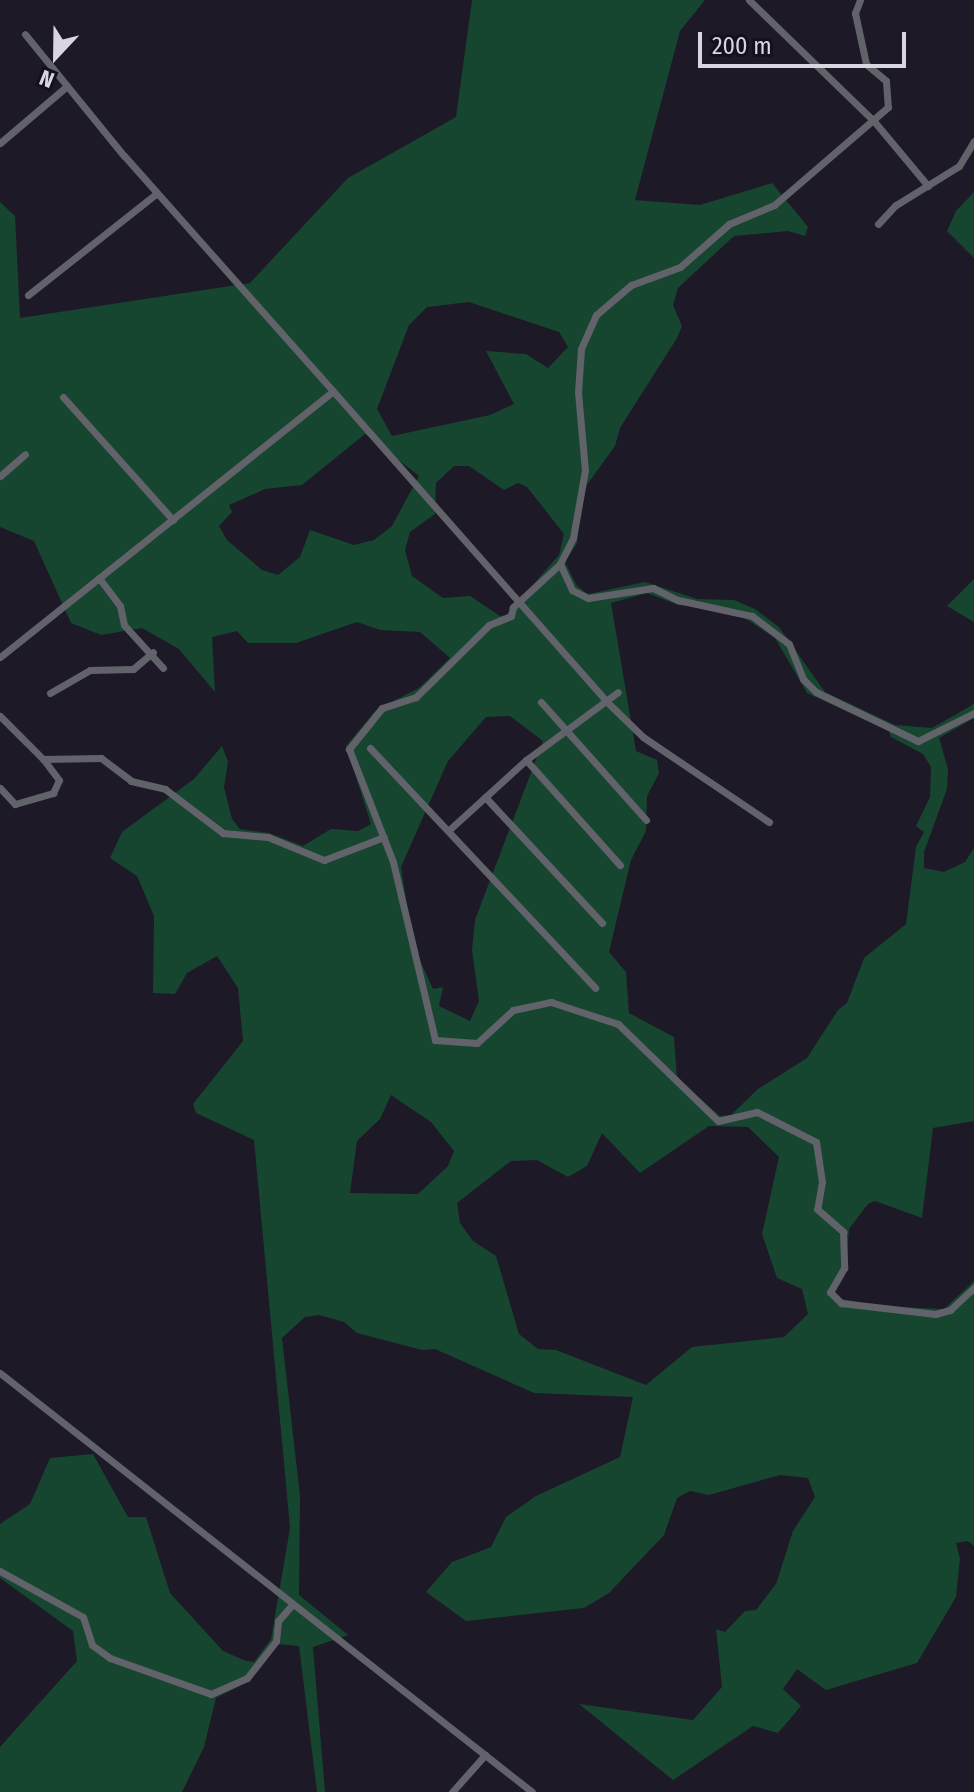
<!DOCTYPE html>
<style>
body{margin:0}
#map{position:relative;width:974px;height:1792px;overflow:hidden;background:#1e1926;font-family:"Fira Sans Condensed",sans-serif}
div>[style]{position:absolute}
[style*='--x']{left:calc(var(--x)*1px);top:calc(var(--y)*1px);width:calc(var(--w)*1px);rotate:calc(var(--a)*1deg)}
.green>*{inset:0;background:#164530}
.street>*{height:7px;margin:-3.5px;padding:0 3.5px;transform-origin:3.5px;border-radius:3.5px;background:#62636a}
span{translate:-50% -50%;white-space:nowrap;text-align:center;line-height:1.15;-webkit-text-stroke:7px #15101d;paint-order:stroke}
.north{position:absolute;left:16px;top:16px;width:80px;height:80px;-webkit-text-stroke:6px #15101d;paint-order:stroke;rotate:202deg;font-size:22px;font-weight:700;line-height:32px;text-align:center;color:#d9d6df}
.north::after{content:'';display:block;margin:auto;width:28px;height:36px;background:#d9d6df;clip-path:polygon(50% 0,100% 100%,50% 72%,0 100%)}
.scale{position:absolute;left:698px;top:32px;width:208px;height:36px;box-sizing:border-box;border:4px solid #d9d6df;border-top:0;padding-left:10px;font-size:24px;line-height:28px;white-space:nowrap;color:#d9d6df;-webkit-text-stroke:6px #15101d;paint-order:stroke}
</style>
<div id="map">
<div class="green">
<i style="clip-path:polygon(evenodd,472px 0,705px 0,680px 31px,635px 200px,700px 205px,772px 183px,808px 227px,805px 236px,788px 231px,734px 236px,678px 288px,673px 305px,682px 326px,677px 338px,620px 428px,615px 446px,581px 493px,577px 543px,565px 562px,577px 586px,588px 594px,645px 582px,697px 599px,734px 600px,755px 609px,779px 627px,825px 692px,895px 725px,932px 728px,974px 704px,974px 718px,939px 738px,948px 769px,947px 789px,924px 852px,924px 868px,944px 872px,965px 862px,974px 848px,974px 1121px,933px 1128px,922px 1218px,875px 1201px,868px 1204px,849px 1229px,845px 1275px,835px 1292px,842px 1299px,876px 1306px,944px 1309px,974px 1281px,974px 1546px,968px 1541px,956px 1543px,960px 1559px,956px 1597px,917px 1663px,826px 1690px,797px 1669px,783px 1689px,801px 1706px,778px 1733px,753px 1726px,673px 1780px,579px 1704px,693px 1720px,722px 1687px,716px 1629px,725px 1632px,745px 1611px,756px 1610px,776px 1584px,793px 1531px,815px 1497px,808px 1478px,780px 1475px,709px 1495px,690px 1491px,677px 1498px,664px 1535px,609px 1593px,584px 1608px,466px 1621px,426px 1592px,452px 1562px,491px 1547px,506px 1517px,536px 1496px,620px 1457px,633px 1397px,534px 1393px,435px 1349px,422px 1350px,357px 1333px,344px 1322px,319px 1315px,305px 1317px,282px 1338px,300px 1496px,299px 1595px,348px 1635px,313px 1647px,325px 1792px,317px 1792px,299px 1646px,277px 1644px,248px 1682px,216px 1698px,204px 1747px,182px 1792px,0 1792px,0 1747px,77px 1661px,73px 1631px,0 1578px,0 1524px,30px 1504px,50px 1458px,93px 1454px,128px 1517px,146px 1517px,170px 1593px,223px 1651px,246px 1661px,254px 1662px,271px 1639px,290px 1528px,254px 1140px,196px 1113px,193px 1104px,243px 1041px,238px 988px,217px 956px,187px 973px,175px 994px,153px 993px,154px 916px,137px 876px,110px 858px,122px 832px,194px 779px,222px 746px,228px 762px,224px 787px,232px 819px,240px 829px,269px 833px,303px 846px,331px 829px,358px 831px,371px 824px,346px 746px,376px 710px,419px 688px,450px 658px,420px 632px,380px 630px,357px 622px,296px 643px,248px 643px,237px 631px,212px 637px,215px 692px,179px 649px,142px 628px,101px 635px,71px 623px,34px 541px,0 527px,0 202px,15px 216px,20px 318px,250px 283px,348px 178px,456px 117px,472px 0,469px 302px,559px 332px,568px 347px,548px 368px,526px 354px,486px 351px,514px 404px,490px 415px,392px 436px,377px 409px,409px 325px,427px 307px,469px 302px,472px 0,365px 434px,419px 476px,392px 526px,374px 540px,354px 545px,310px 530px,300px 557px,278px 575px,262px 570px,227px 540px,219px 526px,232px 512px,229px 505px,265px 489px,302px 485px,365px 434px,472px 0,454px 466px,469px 466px,504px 490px,518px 483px,527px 487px,564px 534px,559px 555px,506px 615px,500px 616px,470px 596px,443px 598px,412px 576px,405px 550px,410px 532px,435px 514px,436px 483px,454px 466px,472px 0,647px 593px,678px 605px,734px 611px,775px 638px,807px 693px,889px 731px,891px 737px,923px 754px,931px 767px,930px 797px,916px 826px,924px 832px,916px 847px,906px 924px,864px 958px,847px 1003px,838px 1010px,807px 1058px,758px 1089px,731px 1115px,720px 1116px,677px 1078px,674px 1037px,629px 1013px,626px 972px,609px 952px,631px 860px,646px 831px,647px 796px,659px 773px,657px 760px,636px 751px,611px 603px,647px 593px,472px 0,510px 716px,543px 741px,475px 920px,472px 950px,479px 1001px,470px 1021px,439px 1006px,443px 987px,433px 989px,413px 945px,401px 867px,448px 761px,486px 717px,510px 716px,472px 0,391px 1095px,431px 1122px,454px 1151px,448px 1166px,418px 1194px,350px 1193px,357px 1141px,380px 1119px,391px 1095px,472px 0,709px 1126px,748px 1127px,779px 1157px,762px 1234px,777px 1278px,802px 1289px,808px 1314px,784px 1337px,692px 1347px,646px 1385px,556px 1350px,538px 1349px,519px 1334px,496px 1256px,473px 1241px,460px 1223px,457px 1203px,511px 1161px,537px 1160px,568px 1177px,587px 1166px,602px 1133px,640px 1173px,709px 1126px)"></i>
<i style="clip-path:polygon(974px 192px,974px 258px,947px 231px,956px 211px)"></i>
<i style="clip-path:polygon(974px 579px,974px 622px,947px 606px)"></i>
</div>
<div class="street">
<i style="--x:749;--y:0;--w:173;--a:44.1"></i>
<i style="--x:873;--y:120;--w:86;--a:50.2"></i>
<i style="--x:860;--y:0;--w:14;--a:111"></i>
<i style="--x:855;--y:13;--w:52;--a:77.8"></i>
<i style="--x:866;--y:64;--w:26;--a:40"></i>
<i style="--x:886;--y:81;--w:26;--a:86"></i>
<i style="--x:888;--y:107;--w:150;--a:139.3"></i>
<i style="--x:774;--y:205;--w:49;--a:157.1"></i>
<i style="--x:729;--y:224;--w:65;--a:138.7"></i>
<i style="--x:680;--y:267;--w:52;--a:159.8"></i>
<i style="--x:631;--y:285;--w:46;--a:139.4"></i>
<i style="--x:596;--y:315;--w:37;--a:114"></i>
<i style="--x:581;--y:349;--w:43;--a:94"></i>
<i style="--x:578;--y:392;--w:78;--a:84.9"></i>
<i style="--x:585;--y:470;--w:69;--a:100"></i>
<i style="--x:573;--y:538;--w:29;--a:117"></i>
<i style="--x:560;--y:564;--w:64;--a:137.5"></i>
<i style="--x:513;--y:607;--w:9;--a:103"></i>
<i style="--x:511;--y:616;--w:24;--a:158"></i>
<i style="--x:489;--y:625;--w:103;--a:135.4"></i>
<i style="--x:416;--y:697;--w:36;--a:162"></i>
<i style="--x:382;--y:708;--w:53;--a:128.8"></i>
<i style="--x:349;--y:749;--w:121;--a:68.7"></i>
<i style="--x:393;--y:862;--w:183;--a:76.7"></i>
<i style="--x:435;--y:1040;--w:42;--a:4.1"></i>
<i style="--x:477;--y:1043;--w:49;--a:-42.5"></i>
<i style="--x:513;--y:1010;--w:39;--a:-12"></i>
<i style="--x:551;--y:1002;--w:71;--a:18.2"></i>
<i style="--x:618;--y:1024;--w:139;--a:44.1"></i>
<i style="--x:718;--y:1121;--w:40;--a:-13"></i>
<i style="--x:757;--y:1112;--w:66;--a:27"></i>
<i style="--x:816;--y:1142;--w:40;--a:81.5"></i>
<i style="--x:822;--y:1182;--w:27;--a:100"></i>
<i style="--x:817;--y:1209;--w:35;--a:41"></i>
<i style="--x:843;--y:1232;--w:36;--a:88"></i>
<i style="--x:844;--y:1268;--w:28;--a:120"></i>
<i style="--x:830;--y:1292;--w:16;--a:45"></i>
<i style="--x:841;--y:1303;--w:95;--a:6.7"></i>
<i style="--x:935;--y:1314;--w:16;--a:-15"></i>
<i style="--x:950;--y:1310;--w:33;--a:-43"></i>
<i style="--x:0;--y:143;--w:88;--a:-40.4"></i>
<i style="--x:878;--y:224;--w:26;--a:-47"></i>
<i style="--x:896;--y:205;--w:74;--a:-31.8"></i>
<i style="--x:959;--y:166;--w:29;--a:-59"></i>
<i style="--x:28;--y:295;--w:164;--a:-38.3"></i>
<i style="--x:333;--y:391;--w:414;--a:48.6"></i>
<i style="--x:607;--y:702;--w:50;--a:44.2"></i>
<i style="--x:643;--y:737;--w:152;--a:34"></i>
<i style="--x:63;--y:397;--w:165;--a:48.2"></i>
<i style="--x:0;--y:476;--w:33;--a:-41"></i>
<i style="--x:560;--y:564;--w:29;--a:65"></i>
<i style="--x:572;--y:590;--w:18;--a:27"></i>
<i style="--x:588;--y:598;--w:66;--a:-8.7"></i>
<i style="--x:653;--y:588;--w:28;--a:26"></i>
<i style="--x:678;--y:600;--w:76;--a:12.2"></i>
<i style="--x:752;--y:616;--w:46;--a:37.1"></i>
<i style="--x:789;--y:644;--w:38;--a:68"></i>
<i style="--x:803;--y:679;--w:18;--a:45"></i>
<i style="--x:816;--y:692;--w:113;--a:25.7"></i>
<i style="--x:918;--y:741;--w:63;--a:-26.6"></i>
<i style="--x:99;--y:578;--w:35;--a:53"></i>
<i style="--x:120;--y:606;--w:19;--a:78"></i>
<i style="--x:124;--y:625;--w:58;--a:47.8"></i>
<i style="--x:0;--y:657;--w:426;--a:-38.6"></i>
<i style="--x:333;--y:391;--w:314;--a:-131.6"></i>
<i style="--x:124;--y:156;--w:157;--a:-129.1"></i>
<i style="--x:50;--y:693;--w:46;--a:-29.9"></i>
<i style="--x:90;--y:670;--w:43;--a:-1.3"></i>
<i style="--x:133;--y:669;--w:26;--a:-40"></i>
<i style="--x:541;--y:702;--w:158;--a:48.3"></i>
<i style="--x:0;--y:716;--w:61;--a:45"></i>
<i style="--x:43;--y:759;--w:58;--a:-1"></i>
<i style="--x:101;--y:758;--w:38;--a:37"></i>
<i style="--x:131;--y:781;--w:35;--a:13"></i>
<i style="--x:165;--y:789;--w:73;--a:37.2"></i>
<i style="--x:223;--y:833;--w:45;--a:5.1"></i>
<i style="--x:268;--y:837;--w:61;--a:22.3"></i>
<i style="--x:324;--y:860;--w:64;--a:-21"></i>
<i style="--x:370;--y:748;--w:329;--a:46.8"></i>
<i style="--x:526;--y:760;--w:141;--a:48.2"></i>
<i style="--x:0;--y:788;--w:22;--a:47"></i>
<i style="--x:15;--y:804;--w:40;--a:-16"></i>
<i style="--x:53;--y:793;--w:14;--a:-65"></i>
<i style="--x:59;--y:780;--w:26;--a:-127"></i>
<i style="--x:485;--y:797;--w:172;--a:47.1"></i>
<i style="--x:449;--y:830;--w:104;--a:-42.3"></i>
<i style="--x:526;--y:760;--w:114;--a:-36.5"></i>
<i style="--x:0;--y:1373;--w:677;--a:38.22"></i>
<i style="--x:0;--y:1571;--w:95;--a:29"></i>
<i style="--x:83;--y:1617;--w:29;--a:72"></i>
<i style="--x:92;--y:1645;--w:22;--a:36"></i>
<i style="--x:110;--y:1658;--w:107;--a:19.6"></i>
<i style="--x:211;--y:1694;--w:39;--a:-24"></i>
<i style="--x:247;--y:1678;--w:47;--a:-51.9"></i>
<i style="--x:276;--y:1641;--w:20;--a:-84"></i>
<i style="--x:278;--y:1621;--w:21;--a:-49"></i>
<i style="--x:452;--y:1792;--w:50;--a:-48.3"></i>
</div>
<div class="north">N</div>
<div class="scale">200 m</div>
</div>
